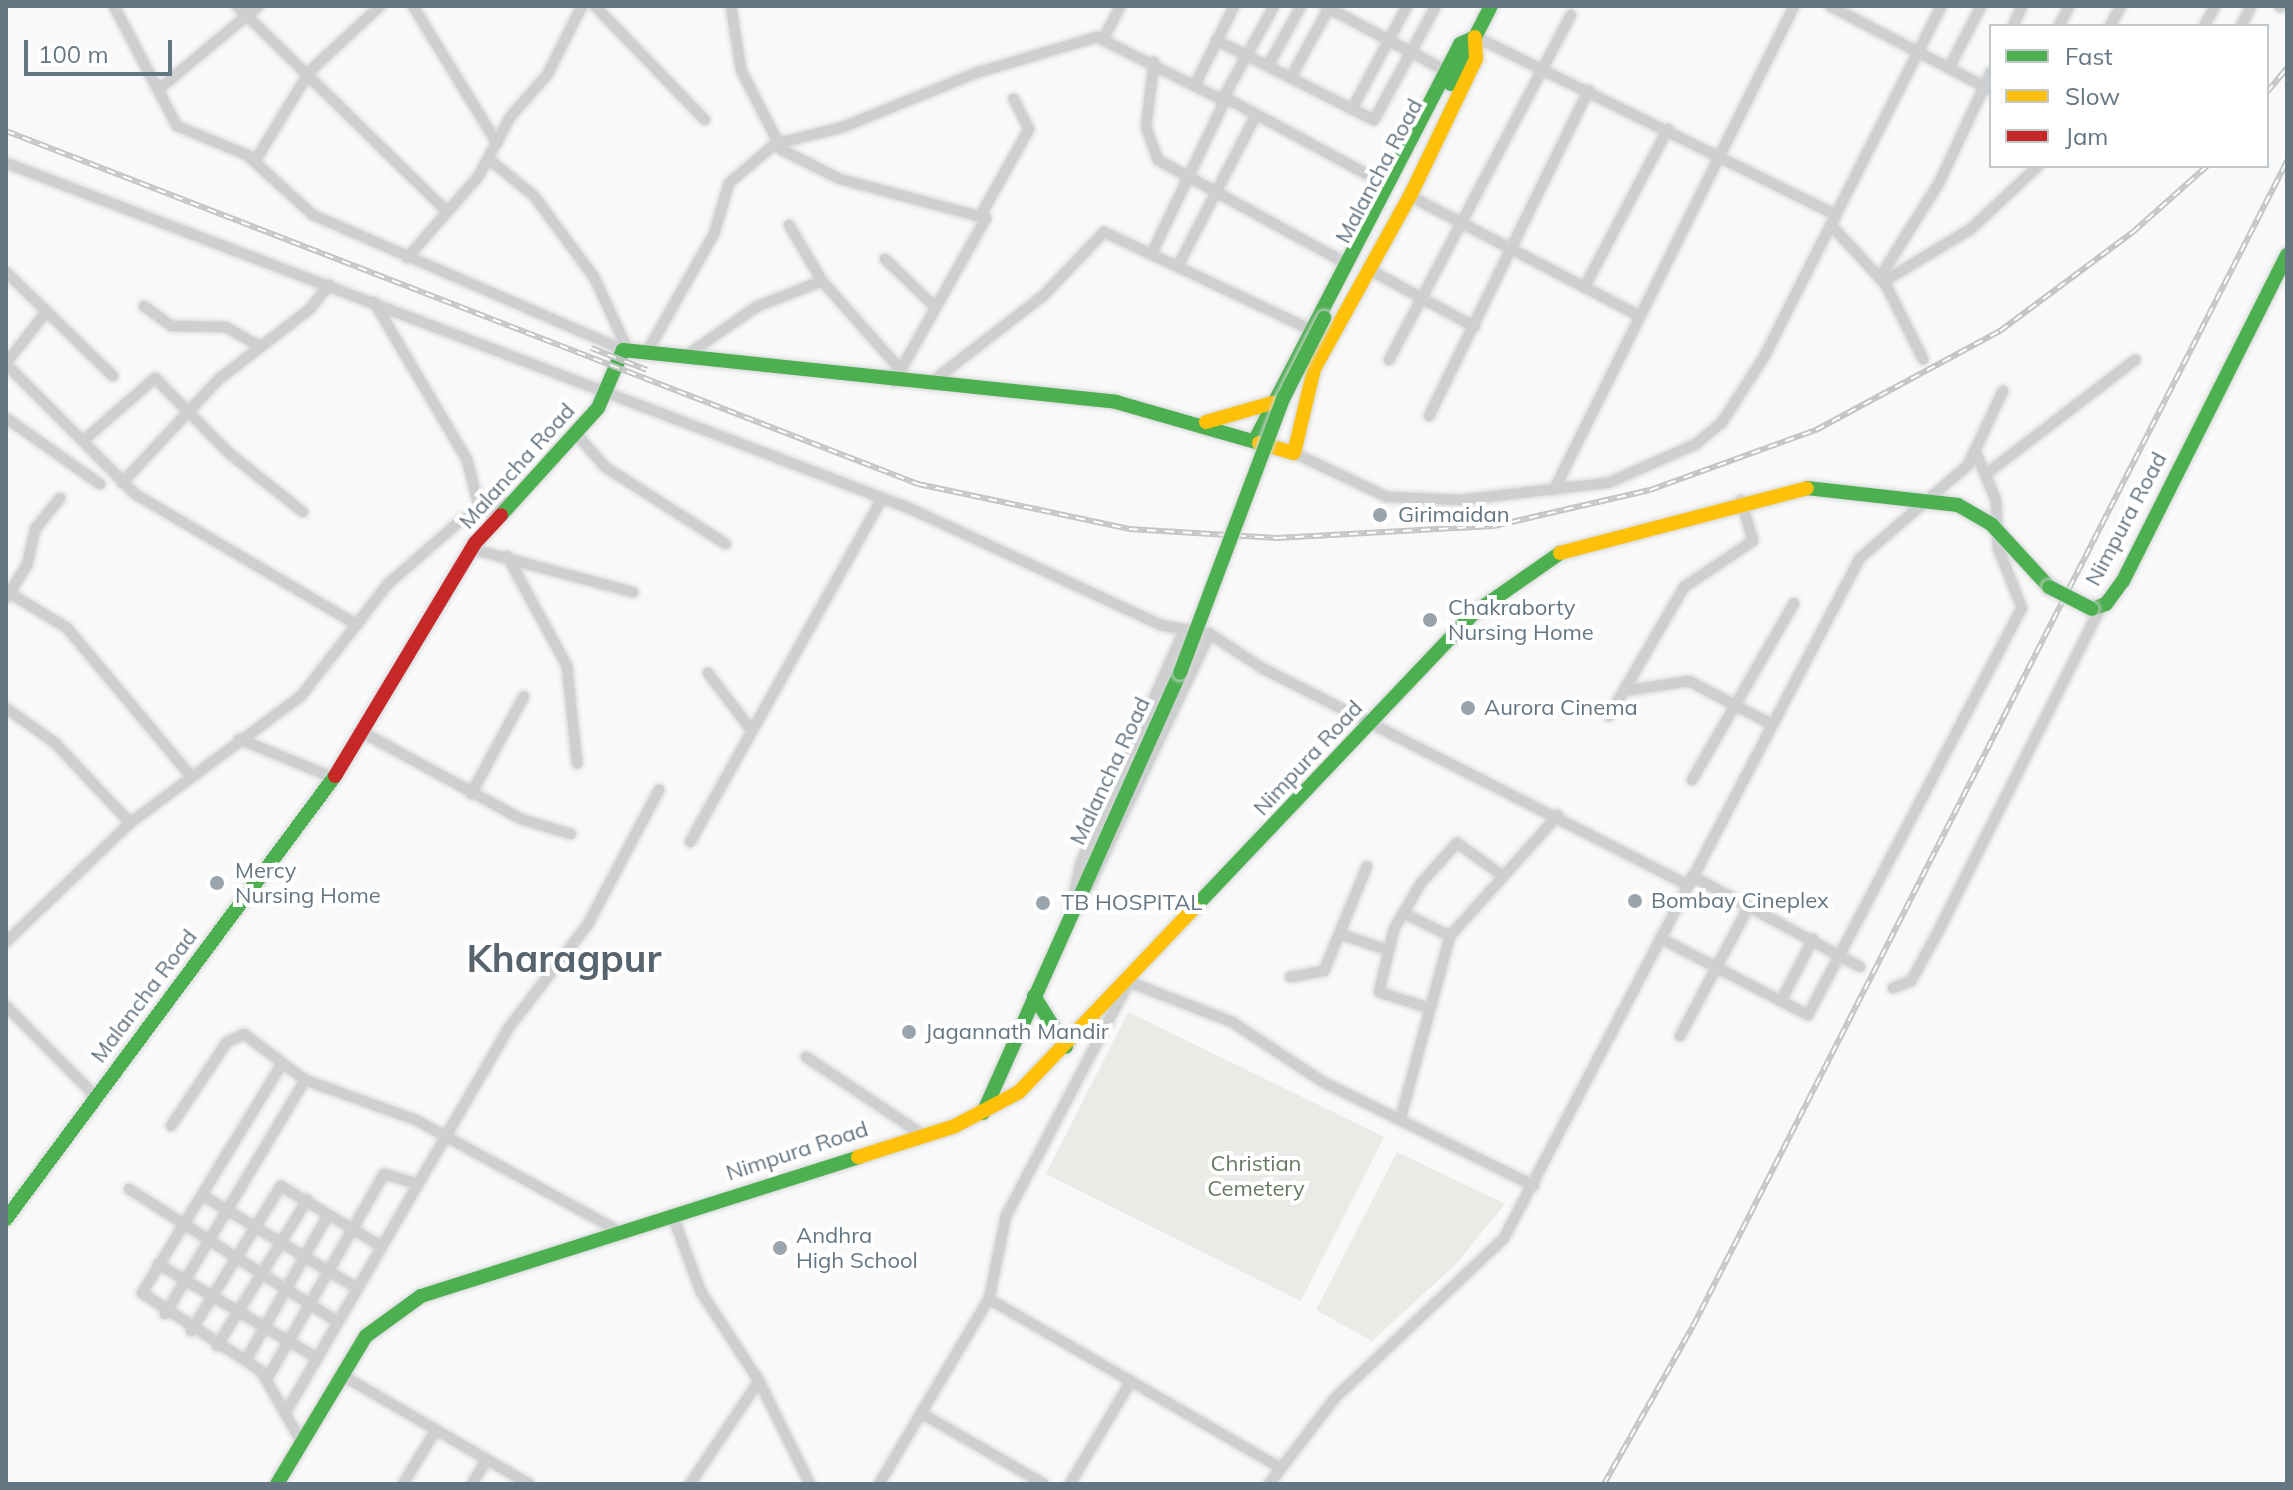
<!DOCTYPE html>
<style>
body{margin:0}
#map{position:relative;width:2293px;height:1490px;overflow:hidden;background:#f9f9f9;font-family:Mulish,sans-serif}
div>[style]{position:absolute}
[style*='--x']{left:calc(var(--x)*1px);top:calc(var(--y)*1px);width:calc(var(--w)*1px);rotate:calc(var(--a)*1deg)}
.green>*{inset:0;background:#e8ebe6}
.roads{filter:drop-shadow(0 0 2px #d5d6d7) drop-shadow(0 0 2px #d5d6d7)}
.street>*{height:10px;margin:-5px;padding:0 5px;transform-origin:5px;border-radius:5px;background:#cecfd0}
.fast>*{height:14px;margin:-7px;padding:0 7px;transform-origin:7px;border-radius:7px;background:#4caf50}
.slow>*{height:14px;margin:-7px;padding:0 7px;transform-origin:7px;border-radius:7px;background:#ffc107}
.jam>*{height:14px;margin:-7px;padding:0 7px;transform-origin:7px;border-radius:7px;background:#c62828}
.rail>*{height:6px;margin-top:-3px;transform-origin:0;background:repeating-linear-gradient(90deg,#fff 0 9px,#c3c5c6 0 18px);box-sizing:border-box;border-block:2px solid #c3c5c6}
.bridges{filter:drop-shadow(0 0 2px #d5d6d7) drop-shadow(0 0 2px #d5d6d7)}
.fast-bridge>*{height:14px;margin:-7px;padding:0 7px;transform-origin:7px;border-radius:7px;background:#4caf50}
.dots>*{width:22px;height:22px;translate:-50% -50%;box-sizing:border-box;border:4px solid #fff;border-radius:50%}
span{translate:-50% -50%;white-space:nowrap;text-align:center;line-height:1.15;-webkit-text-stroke:8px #fff;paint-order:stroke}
.street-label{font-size:22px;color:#657683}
.poi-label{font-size:22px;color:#657683}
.left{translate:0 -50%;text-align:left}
.park-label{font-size:22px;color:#687a64}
.town-label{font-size:38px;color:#57646e;font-weight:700}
.frame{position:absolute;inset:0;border:8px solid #657683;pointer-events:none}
.legend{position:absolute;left:1989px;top:24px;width:280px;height:144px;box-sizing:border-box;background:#fff;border:2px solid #c1c8cd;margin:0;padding:10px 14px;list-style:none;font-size:24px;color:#657683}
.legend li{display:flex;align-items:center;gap:16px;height:40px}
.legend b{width:40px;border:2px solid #c1c8cd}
.scale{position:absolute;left:24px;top:40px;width:148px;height:36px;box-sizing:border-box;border:4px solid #657683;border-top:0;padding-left:10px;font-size:24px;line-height:28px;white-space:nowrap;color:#657683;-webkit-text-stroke:6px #fff;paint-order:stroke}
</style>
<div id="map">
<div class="green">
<i style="clip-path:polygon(1128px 1012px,1384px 1137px,1301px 1301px,1046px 1174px)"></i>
<i style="clip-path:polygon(1397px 1152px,1505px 1204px,1455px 1265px,1372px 1341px,1316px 1310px)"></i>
</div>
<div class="roads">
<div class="street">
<i style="--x:114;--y:6;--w:136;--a:62.3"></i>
<i style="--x:177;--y:126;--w:76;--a:22.5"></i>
<i style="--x:247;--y:155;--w:89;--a:42.3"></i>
<i style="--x:313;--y:215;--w:338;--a:23.5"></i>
<i style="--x:237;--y:6;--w:294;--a:44.4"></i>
<i style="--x:413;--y:6;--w:161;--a:58.5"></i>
<i style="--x:595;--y:6;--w:158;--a:46"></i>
<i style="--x:731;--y:6;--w:65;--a:81.1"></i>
<i style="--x:741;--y:70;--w:90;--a:62.9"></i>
<i style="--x:782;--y:150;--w:65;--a:26.6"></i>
<i style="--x:840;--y:179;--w:151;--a:15"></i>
<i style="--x:986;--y:218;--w:188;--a:119.3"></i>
<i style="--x:1325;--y:6;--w:137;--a:28.2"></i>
<i style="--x:1830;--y:6;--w:182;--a:27.6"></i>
<i style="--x:2279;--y:6;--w:2;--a:27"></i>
<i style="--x:2013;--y:26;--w:22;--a:-66"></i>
<i style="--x:2059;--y:26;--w:22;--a:-63"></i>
<i style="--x:2110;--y:26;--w:23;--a:-61"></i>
<i style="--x:2204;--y:26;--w:23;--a:-61"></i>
<i style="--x:2241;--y:26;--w:22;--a:-63"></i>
<i style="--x:1105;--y:36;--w:34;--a:-63"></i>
<i style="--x:1476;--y:37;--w:402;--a:26.3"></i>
<i style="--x:1216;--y:40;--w:177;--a:26.9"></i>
<i style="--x:1374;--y:120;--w:130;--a:-61.5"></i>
<i style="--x:1154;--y:62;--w:65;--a:97"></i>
<i style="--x:1146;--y:127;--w:35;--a:70"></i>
<i style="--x:1158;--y:160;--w:213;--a:28.8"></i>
<i style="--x:1268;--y:66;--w:68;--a:-61.2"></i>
<i style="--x:1949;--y:68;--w:70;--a:-62.7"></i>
<i style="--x:1291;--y:77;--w:81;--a:-61.2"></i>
<i style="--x:1195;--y:85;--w:88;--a:-63.7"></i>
<i style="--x:158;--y:90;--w:131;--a:-40"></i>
<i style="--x:1352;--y:109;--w:117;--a:-61.9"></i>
<i style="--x:490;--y:160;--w:57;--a:39.3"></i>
<i style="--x:534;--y:196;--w:101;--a:53.5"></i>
<i style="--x:594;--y:277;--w:78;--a:65.1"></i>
<i style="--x:255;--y:161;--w:105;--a:-58.6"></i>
<i style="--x:310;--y:71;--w:96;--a:-42.9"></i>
<i style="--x:6;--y:163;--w:969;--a:20.92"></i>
<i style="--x:911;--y:509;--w:276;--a:24.9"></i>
<i style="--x:1161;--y:625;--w:50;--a:10.4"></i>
<i style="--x:1210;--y:634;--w:62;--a:33.2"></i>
<i style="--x:1262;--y:668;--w:478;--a:27"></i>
<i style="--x:1410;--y:196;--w:259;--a:27.6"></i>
<i style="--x:982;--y:213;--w:96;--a:-60.8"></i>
<i style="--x:1029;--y:129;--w:34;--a:-117"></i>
<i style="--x:789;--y:225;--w:65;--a:59.5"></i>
<i style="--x:822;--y:281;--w:116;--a:48.5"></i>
<i style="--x:1831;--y:225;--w:81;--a:47.5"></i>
<i style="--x:1886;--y:285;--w:83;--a:63.4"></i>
<i style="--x:1153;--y:251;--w:170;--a:-64.5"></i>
<i style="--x:1226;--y:98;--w:183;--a:28.4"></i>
<i style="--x:407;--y:258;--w:108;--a:-48.8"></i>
<i style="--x:478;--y:177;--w:68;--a:-61.9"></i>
<i style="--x:510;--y:117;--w:56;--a:-48.6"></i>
<i style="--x:547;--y:75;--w:77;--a:-63.1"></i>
<i style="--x:885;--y:259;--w:65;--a:43.8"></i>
<i style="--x:1179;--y:264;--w:168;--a:-62.7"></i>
<i style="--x:1370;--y:270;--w:119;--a:28.5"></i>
<i style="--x:6;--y:272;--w:149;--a:44.2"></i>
<i style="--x:1880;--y:277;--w:111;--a:-57.9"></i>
<i style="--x:1939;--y:183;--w:123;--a:-64.9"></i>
<i style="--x:1883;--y:282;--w:104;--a:-31.2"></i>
<i style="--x:1972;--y:228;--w:91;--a:-43.2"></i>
<i style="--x:1584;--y:288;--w:180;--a:-62.2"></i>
<i style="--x:374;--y:302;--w:183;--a:59.5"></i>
<i style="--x:467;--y:460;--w:53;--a:75.7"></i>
<i style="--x:144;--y:306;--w:34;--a:36"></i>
<i style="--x:172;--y:326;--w:54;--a:1.1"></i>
<i style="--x:226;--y:327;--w:36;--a:30"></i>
<i style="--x:648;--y:350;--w:133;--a:-60.4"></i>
<i style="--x:714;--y:234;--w:53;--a:-73.6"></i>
<i style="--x:729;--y:183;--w:60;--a:-40.3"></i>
<i style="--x:775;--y:144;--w:70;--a:-14"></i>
<i style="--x:843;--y:127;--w:144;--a:-22.1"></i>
<i style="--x:976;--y:73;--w:126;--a:-16.6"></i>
<i style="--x:1097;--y:37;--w:140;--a:26.7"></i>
<i style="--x:1222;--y:100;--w:107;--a:-61"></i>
<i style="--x:687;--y:355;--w:84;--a:-34.8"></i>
<i style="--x:756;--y:307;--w:71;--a:-21.5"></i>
<i style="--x:1389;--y:360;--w:390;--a:-62.2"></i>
<i style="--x:6;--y:363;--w:66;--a:-51.7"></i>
<i style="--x:6;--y:364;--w:183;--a:45.2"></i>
<i style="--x:135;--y:494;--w:258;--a:30.5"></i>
<i style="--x:929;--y:384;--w:145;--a:-37.7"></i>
<i style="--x:1044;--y:295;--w:87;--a:-46.4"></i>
<i style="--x:1104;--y:232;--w:227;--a:25.3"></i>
<i style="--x:1429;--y:416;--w:363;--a:-63.9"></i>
<i style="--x:6;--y:418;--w:115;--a:35.1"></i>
<i style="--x:575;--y:432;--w:46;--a:49.4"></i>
<i style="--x:605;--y:467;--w:143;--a:32.5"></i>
<i style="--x:83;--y:441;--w:96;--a:-41.2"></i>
<i style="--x:155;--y:378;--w:107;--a:45.4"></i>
<i style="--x:230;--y:454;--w:93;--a:38.5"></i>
<i style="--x:1294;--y:453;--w:103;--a:25.3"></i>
<i style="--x:1387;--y:497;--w:73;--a:2.4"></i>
<i style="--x:1460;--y:500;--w:149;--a:-6.6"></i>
<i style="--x:1608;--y:483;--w:96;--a:-23.9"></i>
<i style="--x:1696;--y:444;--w:34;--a:-40"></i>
<i style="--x:1722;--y:422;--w:77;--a:-57.1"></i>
<i style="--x:1764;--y:357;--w:393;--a:-63.2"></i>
<i style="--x:1986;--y:474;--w:188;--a:-37.4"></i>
<i style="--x:122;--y:483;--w:142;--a:-47"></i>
<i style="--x:219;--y:379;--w:115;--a:-37.6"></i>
<i style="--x:310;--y:309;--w:31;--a:-52"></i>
<i style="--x:1554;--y:490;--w:540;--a:-63.62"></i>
<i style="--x:472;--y:549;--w:167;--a:15"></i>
<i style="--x:507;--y:556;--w:125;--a:61.4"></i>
<i style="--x:567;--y:666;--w:98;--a:84.1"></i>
<i style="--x:6;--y:591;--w:71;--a:31.2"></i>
<i style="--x:67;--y:628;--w:192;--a:50.1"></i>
<i style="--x:7;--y:597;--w:38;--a:-58"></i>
<i style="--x:27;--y:565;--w:37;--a:-77"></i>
<i style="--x:35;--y:529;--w:40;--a:-51"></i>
<i style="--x:708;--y:673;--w:73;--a:52.8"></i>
<i style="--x:1624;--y:691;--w:66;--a:-8.7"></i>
<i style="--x:1689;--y:681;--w:93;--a:27.7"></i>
<i style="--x:6;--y:708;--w:60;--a:35.5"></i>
<i style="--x:55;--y:743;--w:110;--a:46.8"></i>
<i style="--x:1609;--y:716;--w:149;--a:-59.8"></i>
<i style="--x:1684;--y:587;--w:83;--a:-33.7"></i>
<i style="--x:1753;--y:541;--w:43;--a:-106.3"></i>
<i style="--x:362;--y:732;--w:181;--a:28.7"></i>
<i style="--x:521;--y:819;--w:52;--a:16.7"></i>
<i style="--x:239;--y:739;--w:103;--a:22.3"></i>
<i style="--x:1692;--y:780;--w:204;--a:-60"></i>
<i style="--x:471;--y:794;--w:111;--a:-61.6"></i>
<i style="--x:690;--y:842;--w:394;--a:-60.8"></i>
<i style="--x:1692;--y:876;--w:191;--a:28.4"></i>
<i style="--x:1089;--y:886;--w:280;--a:-64.4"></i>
<i style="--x:1072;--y:904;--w:43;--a:-77.9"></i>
<i style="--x:1081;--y:862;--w:253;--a:-66"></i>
<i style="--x:1403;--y:913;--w:52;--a:26.1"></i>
<i style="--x:1340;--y:934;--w:46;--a:18.8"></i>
<i style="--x:1660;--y:938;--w:167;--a:27.5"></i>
<i style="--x:1808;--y:1015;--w:460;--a:-62.3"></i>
<i style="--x:2022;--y:608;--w:65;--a:-111.8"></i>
<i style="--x:1998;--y:548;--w:48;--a:-92.4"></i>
<i style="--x:1996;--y:500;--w:51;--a:-113.1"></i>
<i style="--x:6;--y:942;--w:172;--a:-43.8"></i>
<i style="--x:130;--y:823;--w:213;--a:-36.6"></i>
<i style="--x:301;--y:696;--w:142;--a:-52.2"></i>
<i style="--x:388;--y:584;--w:96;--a:-41.2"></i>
<i style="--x:460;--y:521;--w:54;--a:-21.8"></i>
<i style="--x:1290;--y:977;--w:35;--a:-10"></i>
<i style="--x:1324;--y:971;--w:113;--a:-67.7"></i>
<i style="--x:1893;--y:988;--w:19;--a:-21"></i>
<i style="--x:1911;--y:981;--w:60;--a:-61.3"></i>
<i style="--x:1940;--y:928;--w:358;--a:-63.4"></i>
<i style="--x:1781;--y:1001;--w:70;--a:-62.7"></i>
<i style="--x:6;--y:1006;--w:128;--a:45.3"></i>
<i style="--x:1429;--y:1008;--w:52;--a:-162.3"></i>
<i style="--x:1379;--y:992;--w:65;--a:-76.6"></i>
<i style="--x:1394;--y:929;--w:53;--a:-59.6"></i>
<i style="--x:1421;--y:883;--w:54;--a:-48"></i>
<i style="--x:1457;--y:843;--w:57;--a:35.7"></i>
<i style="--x:1680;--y:1036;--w:147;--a:-62"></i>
<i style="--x:806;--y:1057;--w:141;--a:33.7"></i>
<i style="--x:280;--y:1067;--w:265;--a:121.4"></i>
<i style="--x:142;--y:1293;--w:142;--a:33.2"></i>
<i style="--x:261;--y:1371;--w:81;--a:60.3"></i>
<i style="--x:1400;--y:1120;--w:191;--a:-74.8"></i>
<i style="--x:1450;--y:936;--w:162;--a:-48.2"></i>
<i style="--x:171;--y:1126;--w:101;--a:-56.3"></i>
<i style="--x:227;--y:1042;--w:19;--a:-25"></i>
<i style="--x:244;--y:1034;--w:76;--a:37"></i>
<i style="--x:305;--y:1080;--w:118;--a:19.8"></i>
<i style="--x:416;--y:1120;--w:231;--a:28.7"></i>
<i style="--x:129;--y:1189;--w:246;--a:32.5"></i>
<i style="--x:202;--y:1195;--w:179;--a:31"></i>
<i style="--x:672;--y:1214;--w:83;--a:69.6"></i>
<i style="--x:701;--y:1292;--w:106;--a:56.9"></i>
<i style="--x:759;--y:1381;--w:115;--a:63.7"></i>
<i style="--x:158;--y:1264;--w:182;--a:30.6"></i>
<i style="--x:989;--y:1299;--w:335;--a:30.1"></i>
<i style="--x:165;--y:1314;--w:273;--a:-59.1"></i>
<i style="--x:191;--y:1331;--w:171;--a:-58.2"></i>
<i style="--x:281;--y:1186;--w:114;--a:31"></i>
<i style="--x:217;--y:1346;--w:172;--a:-58.3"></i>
<i style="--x:246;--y:1360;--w:167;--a:-60.5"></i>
<i style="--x:340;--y:1374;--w:219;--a:30.2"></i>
<i style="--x:267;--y:1379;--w:236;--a:-60.3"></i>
<i style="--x:384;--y:1174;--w:32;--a:16"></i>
<i style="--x:286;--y:1412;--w:441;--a:-59.9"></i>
<i style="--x:507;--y:1030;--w:133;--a:-52.6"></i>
<i style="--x:588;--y:924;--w:152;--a:-62.1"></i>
<i style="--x:921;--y:1413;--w:142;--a:30"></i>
<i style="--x:403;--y:1484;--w:63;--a:-58.6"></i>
<i style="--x:472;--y:1484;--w:29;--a:-59"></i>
<i style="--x:690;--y:1484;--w:124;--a:-56.2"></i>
<i style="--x:879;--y:1484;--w:215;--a:-59.3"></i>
<i style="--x:989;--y:1299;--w:85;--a:-78.4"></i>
<i style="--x:1006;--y:1216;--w:264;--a:-62.3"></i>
<i style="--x:1129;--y:982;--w:110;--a:21.2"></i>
<i style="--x:1232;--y:1022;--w:109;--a:33.4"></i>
<i style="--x:1323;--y:1082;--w:235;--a:26.2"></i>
<i style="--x:1070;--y:1484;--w:120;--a:-59.4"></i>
<i style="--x:1269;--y:1484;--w:108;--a:-52.5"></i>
<i style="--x:1335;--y:1398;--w:233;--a:-43.4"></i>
<i style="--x:1504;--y:1238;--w:768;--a:-62.37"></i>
<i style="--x:1860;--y:558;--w:143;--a:-40.7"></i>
<i style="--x:1968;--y:465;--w:82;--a:-64.7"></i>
</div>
<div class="fast">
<i style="--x:1451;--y:84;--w:88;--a:-62.9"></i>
<i style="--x:1255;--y:440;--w:446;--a:-62.6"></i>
<i style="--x:1460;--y:44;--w:17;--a:-25"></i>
<i style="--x:1807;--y:488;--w:152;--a:6.4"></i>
<i style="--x:1958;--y:505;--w:39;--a:30"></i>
<i style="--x:1992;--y:525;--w:84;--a:47.4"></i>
<i style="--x:501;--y:515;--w:144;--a:-47.8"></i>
<i style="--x:598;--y:408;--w:63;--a:-66.7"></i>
<i style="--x:623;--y:350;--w:496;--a:6"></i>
<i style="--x:1116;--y:402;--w:149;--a:16"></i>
<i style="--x:2092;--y:609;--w:15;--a:-20"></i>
<i style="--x:2106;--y:604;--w:29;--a:-54"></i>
<i style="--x:2123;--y:581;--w:365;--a:-63.3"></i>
<i style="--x:1194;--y:908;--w:407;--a:-46.5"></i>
<i style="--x:1474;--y:613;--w:105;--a:-34.9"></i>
<i style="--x:1034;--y:996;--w:60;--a:57.9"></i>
<i style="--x:983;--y:1113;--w:482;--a:-65.9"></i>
<i style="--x:6;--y:1219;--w:552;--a:-53.4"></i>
<i style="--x:277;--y:1484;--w:173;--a:-59"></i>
<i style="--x:366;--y:1336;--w:68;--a:-36"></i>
<i style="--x:421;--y:1296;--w:459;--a:-17.6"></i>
</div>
<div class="slow">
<i style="--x:1206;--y:422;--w:69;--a:-16.1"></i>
<i style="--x:1259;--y:443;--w:36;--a:16"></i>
<i style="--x:1294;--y:453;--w:86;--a:-76.6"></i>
<i style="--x:1314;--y:369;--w:198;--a:-61"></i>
<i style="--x:1410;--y:196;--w:152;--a:-64.3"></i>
<i style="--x:1476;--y:59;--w:22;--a:-93"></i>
<i style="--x:1560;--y:553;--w:255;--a:-14.7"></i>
<i style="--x:858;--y:1157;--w:102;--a:-17.7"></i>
<i style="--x:955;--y:1126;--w:72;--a:-28"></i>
<i style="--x:1019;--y:1092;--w:254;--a:-46.4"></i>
</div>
<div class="jam">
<i style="--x:335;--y:776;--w:272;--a:-59"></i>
<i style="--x:475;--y:543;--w:38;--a:-47"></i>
</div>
</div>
<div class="rail">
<i style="--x:2267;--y:92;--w:31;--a:-50"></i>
<i style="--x:6;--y:131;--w:978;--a:21.16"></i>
<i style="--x:918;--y:484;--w:216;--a:12"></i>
<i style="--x:1129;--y:529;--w:148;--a:3.5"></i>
<i style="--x:1277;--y:538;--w:217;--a:-3.2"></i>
<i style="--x:1494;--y:526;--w:160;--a:-13"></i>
<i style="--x:1650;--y:490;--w:177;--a:-19.9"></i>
<i style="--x:1816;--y:430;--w:209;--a:-28.3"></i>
<i style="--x:2000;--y:331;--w:166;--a:-36.7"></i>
<i style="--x:2133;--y:232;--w:99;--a:-41.7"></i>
<i style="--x:591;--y:348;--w:60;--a:21.4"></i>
<i style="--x:1604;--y:1484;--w:181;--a:-60.6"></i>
<i style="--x:1693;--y:1326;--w:1308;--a:-62.98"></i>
</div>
<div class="bridges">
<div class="fast-bridge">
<i style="--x:2049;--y:587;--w:48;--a:27.1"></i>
<i style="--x:1180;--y:673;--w:295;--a:-69.4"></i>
<i style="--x:1284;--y:397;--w:89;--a:-63.1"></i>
</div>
</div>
<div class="dots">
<i style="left:1380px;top:515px;background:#99a4ac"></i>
<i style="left:1430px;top:620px;background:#99a4ac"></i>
<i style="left:1468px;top:708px;background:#99a4ac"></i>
<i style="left:217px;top:883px;background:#99a4ac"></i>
<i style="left:1635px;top:901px;background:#99a4ac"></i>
<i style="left:1043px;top:903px;background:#99a4ac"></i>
<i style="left:909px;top:1032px;background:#99a4ac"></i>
<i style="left:780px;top:1248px;background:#99a4ac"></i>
</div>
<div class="street-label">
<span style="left:1379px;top:171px;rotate:-62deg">Malancha Road</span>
<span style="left:517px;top:466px;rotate:-48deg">Malancha Road</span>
<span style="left:2126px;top:519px;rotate:-62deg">Nimpura Road</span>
<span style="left:1308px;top:758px;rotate:-47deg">Nimpura Road</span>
<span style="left:1110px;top:771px;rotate:-65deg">Malancha Road</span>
<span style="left:144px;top:996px;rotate:-53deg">Malancha Road</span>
<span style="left:797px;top:1151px;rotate:-18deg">Nimpura Road</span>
</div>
<div class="poi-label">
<span class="left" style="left:1398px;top:515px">Girimaidan</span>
<span class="left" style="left:1448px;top:620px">Chakraborty<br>Nursing Home</span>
<span class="left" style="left:1484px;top:708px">Aurora Cinema</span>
<span class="left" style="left:235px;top:883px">Mercy<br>Nursing Home</span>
<span class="left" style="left:1651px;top:901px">Bombay Cineplex</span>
<span class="left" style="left:1061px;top:903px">TB HOSPITAL</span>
<span class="left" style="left:925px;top:1032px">Jagannath Mandir</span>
<span class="left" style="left:796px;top:1248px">Andhra<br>High School</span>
</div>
<div class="park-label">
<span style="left:1256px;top:1176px">Christian<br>Cemetery</span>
</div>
<div class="town-label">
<span style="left:564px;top:959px">Kharagpur</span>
</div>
<div class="frame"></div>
<ul class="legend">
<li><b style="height:10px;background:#4caf50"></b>Fast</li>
<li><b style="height:10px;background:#ffc107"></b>Slow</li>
<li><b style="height:10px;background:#c62828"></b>Jam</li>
</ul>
<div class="scale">100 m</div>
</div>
